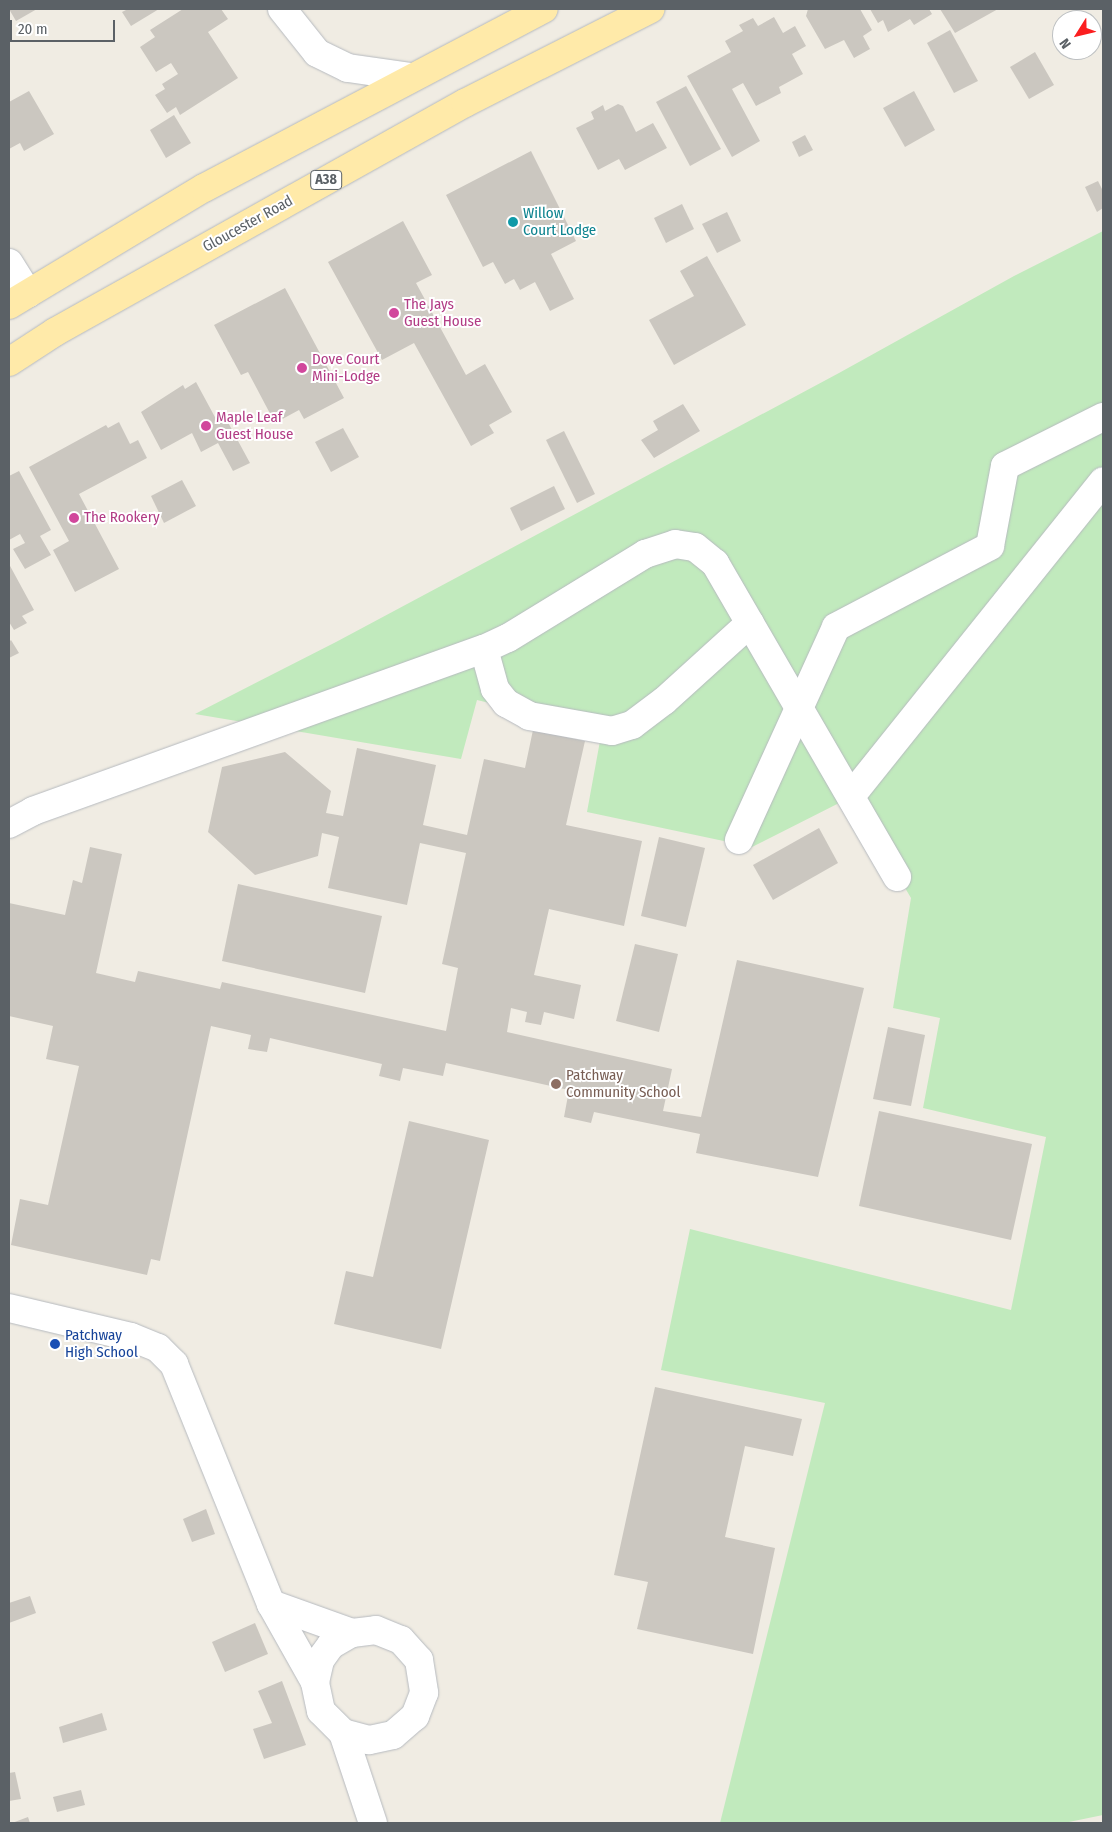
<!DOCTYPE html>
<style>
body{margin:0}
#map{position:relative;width:1112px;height:1832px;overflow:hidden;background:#f0ece3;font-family:"Fira Sans Condensed",sans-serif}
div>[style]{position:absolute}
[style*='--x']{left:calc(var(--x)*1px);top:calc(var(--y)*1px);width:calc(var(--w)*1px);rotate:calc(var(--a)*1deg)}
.green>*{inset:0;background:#c1eabd}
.building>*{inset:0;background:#cbc7c0}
.roads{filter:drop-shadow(0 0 1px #b6babf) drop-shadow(0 0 1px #b6babf)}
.minor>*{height:28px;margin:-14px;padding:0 14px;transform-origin:14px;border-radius:14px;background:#fff}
.major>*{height:28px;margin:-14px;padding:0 14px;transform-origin:14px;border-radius:14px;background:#ffeaa9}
.dots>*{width:14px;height:14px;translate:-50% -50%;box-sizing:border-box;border:2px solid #fff;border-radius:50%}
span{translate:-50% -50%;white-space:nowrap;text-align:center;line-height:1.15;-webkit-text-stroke:4px #fff;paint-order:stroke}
.shield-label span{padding:1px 4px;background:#fff;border:1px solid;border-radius:4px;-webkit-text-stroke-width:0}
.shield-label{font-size:14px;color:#5b6166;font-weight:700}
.culture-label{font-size:15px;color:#0d838f}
.left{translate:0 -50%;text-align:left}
.street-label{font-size:15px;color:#5b6166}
.hotel-label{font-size:15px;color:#b23c85}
.education-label{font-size:15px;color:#785e54}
.transit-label{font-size:15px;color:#164399}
.frame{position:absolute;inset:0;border:10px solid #5b6166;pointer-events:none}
.north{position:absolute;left:1052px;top:10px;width:50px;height:50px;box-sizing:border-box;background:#fff;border:1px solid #bdc0c2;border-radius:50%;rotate:234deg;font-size:14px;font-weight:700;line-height:20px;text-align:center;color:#5b6166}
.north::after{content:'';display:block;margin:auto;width:18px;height:22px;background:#fb1e1f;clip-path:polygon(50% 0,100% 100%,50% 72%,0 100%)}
.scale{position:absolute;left:10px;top:20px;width:105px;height:22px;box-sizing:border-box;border:2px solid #5b6166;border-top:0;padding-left:6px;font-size:15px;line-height:18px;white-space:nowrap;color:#5b6166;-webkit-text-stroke:4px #fff;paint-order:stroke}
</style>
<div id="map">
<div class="green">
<i style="clip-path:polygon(1103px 231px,1103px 1815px,1064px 1823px,720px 1823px,825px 1403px,661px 1370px,690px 1229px,1011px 1310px,1046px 1137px,923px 1108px,940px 1018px,893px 1008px,911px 898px,851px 797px,752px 847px,587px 812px,602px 730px,477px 700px,461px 759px,195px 714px,336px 642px,839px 373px,1014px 276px)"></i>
</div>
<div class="building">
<i style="clip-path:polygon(9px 9px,37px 9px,16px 21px)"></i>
<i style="clip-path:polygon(128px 9px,159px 9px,131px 26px,122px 12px)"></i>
<i style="clip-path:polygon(183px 9px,221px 9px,228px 19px,208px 32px,238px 78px,180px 115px,176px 107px,167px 113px,155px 95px,165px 89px,162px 84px,178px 74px,171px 63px,156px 72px,140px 47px,155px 37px,150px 30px)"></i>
<i style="clip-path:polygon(808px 9px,860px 9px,872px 30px,863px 36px,870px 49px,854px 58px,844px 40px,825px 49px,806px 16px)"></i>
<i style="clip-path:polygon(870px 9px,929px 9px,932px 14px,914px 25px,910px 19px,888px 32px,883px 20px,878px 23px)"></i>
<i style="clip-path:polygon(940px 9px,998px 9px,955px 33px)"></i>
<i style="clip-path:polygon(774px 17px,783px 33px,795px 26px,806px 46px,792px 54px,803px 74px,779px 87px,781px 93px,756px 106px,743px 83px,732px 89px,760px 141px,732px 157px,687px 76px,731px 52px,725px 41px,743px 31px,739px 25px,753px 18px,758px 26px)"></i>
<i style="clip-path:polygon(950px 30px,978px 81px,954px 93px,927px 43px)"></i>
<i style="clip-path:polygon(1075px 50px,1087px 50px,1078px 55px)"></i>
<i style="clip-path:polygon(1035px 52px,1054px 85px,1029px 99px,1010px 67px)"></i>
<i style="clip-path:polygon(686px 86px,721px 149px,690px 166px,656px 102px)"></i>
<i style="clip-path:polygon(29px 91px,54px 134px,24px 151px,20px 143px,9px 149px,9px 102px)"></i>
<i style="clip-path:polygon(914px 91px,935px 130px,905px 147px,883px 108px)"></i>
<i style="clip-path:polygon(618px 104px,623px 106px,636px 132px,653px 123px,667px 148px,625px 170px,619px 159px,598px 170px,576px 128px,594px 119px,591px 112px,603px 105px,605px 111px)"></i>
<i style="clip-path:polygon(174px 115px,191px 143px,166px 158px,150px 130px)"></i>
<i style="clip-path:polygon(805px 135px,813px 150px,799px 157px,792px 142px)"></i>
<i style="clip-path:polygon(531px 151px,576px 241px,551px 254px,574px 299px,550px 311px,535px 282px,520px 290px,514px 279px,505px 284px,493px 262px,483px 267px,446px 195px)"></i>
<i style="clip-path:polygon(1098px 181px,1103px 191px,1103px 208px,1097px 212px,1085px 187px)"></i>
<i style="clip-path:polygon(682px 204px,694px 229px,666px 243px,654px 218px)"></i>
<i style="clip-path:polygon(727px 212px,741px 241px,717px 253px,702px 224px)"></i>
<i style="clip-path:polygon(403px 221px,432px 275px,416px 283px,466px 375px,485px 364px,512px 412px,489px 425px,494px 433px,471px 446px,414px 343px,382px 360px,328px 262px)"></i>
<i style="clip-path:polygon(707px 256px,746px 325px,674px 365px,649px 320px,694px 296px,680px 271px)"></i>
<i style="clip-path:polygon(285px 288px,344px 398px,304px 419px,299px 410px,275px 423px,248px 372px,241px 375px,214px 325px)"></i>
<i style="clip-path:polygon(196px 382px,216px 419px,224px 415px,250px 463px,233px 471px,218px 443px,201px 452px,192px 433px,161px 450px,141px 412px,183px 385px,185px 389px)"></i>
<i style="clip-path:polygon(683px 404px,700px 431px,654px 458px,641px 440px,658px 430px,653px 421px)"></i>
<i style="clip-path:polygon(119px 422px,130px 444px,138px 440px,147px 458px,79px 494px,119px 569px,75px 592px,53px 550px,69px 541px,29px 467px,106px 425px,108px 428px)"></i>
<i style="clip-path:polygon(343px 428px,359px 457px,331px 472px,315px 442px)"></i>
<i style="clip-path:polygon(564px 431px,595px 494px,577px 503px,546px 440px)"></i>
<i style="clip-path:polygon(19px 471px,51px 530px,40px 536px,51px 555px,25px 569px,13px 549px,25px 543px,20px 534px,9px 540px,9px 476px)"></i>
<i style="clip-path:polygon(182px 480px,196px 506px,164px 523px,151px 496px)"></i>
<i style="clip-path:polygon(554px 486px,565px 509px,521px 531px,510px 508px)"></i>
<i style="clip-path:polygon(9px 564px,34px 610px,22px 616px,27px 623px,14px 630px,9px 622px)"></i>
<i style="clip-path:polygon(11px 640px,19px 653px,9px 658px,9px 642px)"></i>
<i style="clip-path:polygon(533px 730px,585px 741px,566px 825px,642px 841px,624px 926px,549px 909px,534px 975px,581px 985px,574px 1019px,544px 1012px,541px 1025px,525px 1022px,527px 1012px,511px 1008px,507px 1032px,672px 1069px,663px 1111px,701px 1117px,737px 960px,864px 988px,818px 1177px,696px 1153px,700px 1134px,594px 1112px,591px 1123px,564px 1117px,569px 1090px,446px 1063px,443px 1076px,403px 1068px,400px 1081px,379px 1076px,382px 1064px,270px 1038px,267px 1052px,248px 1049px,251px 1035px,211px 1026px,160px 1261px,151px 1259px,147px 1275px,11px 1245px,20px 1199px,48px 1205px,79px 1066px,46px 1059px,53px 1026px,9px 1016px,9px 903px,65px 915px,73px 880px,82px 883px,90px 847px,122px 854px,96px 973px,135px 982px,138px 971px,220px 989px,222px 982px,446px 1031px,458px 968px,442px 964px,466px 853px,420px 843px,407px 905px,328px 888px,339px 837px,322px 833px,318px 856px,255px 875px,208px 832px,222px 767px,285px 752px,331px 791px,326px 813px,343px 816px,357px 748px,436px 765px,423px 825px,467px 835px,484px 759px,525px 768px)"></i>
<i style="clip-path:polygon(819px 828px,838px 863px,773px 900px,753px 865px)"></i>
<i style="clip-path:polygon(659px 837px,705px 848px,686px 927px,641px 916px)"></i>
<i style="clip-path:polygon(238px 884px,382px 916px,365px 993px,222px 961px)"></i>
<i style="clip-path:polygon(635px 944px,678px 954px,659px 1032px,616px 1021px)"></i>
<i style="clip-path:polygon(888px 1027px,925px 1035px,911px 1106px,873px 1099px)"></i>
<i style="clip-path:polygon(879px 1111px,1032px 1144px,1011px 1240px,859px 1206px)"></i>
<i style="clip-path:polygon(409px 1121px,489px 1140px,441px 1349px,334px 1324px,346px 1271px,373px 1277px)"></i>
<i style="clip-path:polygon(655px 1387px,802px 1419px,793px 1456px,745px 1446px,725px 1537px,775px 1548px,753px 1654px,637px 1629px,648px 1582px,614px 1575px)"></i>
<i style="clip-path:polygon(206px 1509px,215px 1534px,192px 1542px,183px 1519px)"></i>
<i style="clip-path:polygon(30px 1596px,36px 1613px,9px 1623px,9px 1603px)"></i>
<i style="clip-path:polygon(255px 1623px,268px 1654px,225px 1672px,212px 1642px)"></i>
<i style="clip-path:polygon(282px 1681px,306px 1745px,264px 1759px,253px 1729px,272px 1723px,258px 1691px)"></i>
<i style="clip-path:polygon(102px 1713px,107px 1730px,63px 1743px,59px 1727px)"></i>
<i style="clip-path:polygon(15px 1772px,21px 1799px,9px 1801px,9px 1773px)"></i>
<i style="clip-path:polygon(81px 1790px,85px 1805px,57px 1812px,53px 1797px)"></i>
<i style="clip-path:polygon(28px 1817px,30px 1823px,12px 1823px)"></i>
</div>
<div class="roads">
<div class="minor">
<i style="--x:282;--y:9;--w:56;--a:51.5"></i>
<i style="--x:317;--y:53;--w:34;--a:26"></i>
<i style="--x:348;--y:68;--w:64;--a:8.1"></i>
<i style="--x:9;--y:263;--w:36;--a:58"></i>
<i style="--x:484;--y:649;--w:41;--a:74.6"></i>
<i style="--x:495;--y:689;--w:18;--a:52"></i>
<i style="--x:506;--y:703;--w:26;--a:29"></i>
<i style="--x:529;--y:716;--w:84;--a:10.2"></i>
<i style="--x:612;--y:731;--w:21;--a:-17"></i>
<i style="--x:632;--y:725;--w:40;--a:-37"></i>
<i style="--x:664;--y:701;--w:116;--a:-42.2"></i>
<i style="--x:851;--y:796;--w:403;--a:-51.3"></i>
<i style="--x:9;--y:824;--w:27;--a:-28"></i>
<i style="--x:33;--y:811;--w:479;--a:-19.8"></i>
<i style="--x:484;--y:649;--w:26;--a:-25"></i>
<i style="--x:508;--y:638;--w:161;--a:-31.5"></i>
<i style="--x:645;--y:554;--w:32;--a:-18"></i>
<i style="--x:675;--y:544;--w:20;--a:9"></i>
<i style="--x:695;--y:547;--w:26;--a:39"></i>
<i style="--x:715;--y:563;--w:363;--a:59.9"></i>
<i style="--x:739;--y:840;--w:234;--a:-65.5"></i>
<i style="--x:836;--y:627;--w:174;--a:-27.7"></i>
<i style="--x:990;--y:546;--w:81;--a:-79.4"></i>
<i style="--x:1005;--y:466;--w:110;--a:-26.6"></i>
<i style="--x:9;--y:1308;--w:125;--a:13.4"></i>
<i style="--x:131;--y:1337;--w:29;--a:22"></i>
<i style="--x:158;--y:1348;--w:23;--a:45"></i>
<i style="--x:174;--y:1364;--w:259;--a:68"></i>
<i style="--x:271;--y:1604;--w:90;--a:60.6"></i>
<i style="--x:271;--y:1604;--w:86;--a:19.7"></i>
<i style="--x:352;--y:1633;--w:24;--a:-7"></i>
<i style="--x:376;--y:1630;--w:27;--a:22"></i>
<i style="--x:401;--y:1640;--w:27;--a:48"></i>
<i style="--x:419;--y:1660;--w:33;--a:81"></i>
<i style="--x:424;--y:1693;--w:25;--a:111"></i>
<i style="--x:415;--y:1716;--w:29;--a:139"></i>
<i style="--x:393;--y:1735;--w:25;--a:168"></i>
<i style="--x:369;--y:1740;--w:27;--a:-165"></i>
<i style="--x:343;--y:1733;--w:31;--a:-135"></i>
<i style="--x:321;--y:1711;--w:30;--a:-102"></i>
<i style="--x:315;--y:1682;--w:23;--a:-77"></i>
<i style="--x:320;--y:1660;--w:19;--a:-54"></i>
<i style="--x:331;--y:1645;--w:24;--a:-30"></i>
<i style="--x:343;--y:1733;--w:95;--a:71.6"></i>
</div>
<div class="major">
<i style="--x:9;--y:305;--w:227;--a:-31"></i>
<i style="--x:204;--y:188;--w:384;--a:-27.8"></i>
<i style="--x:9;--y:362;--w:55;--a:-33.1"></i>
<i style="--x:55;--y:332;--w:470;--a:-29.2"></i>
<i style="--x:465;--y:103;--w:208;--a:-26.9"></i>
</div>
</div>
<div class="dots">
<i style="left:513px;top:222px;background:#0f9aa8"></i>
<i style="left:394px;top:313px;background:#d1479c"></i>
<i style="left:302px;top:368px;background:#d1479c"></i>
<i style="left:206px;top:426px;background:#d1479c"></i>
<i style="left:74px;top:518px;background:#d1479c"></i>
<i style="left:556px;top:1084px;background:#8d6e63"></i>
<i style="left:55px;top:1344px;background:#1a4fb4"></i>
</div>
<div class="shield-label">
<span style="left:326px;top:180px">A38</span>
</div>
<div class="culture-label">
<span class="left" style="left:523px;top:222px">Willow<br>Court Lodge</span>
</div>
<div class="street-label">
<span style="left:248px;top:224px;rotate:-29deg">Gloucester Road</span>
</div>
<div class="hotel-label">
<span class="left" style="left:404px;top:313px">The Jays<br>Guest House</span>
<span class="left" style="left:312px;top:368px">Dove Court<br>Mini-Lodge</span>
<span class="left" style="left:216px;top:426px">Maple Leaf<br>Guest House</span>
<span class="left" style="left:84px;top:518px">The Rookery</span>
</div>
<div class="education-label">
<span class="left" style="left:566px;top:1084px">Patchway<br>Community School</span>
</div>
<div class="transit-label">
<span class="left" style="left:65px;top:1344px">Patchway<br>High School</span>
</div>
<div class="frame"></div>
<div class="north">N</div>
<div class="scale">20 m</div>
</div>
